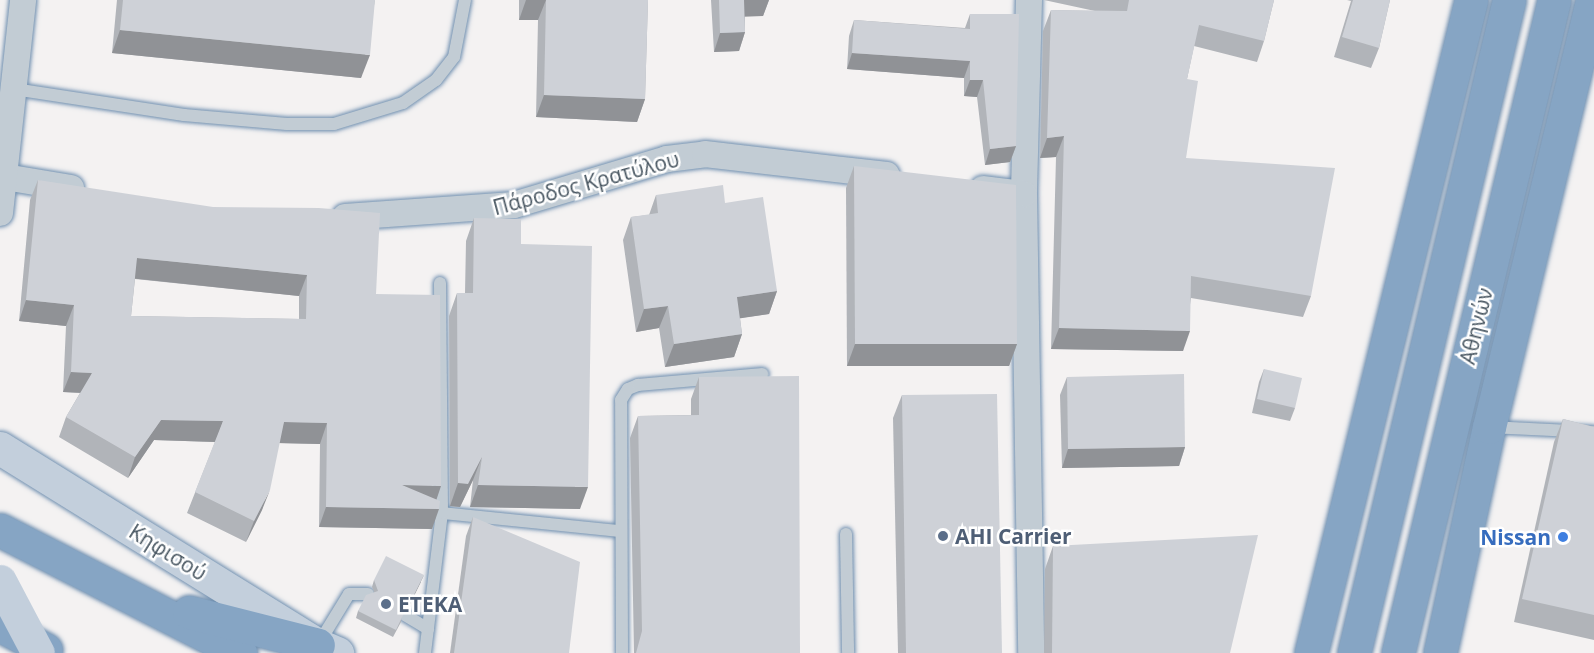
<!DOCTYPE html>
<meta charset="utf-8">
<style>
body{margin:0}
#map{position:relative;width:1594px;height:653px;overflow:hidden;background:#f4f2f2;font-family:"Open Sans",sans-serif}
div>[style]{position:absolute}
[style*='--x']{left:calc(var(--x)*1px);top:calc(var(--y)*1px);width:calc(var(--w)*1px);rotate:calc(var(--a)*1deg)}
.roads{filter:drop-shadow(0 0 2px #7190b0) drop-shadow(0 0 2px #7190b0)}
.lane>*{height:12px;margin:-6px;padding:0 6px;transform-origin:6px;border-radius:6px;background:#c2ccd4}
.street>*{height:26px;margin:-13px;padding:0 13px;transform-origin:13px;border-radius:13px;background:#c2ccd4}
.secondary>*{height:33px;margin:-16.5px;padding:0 16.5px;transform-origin:16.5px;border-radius:16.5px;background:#c3cfdc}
.highway>*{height:33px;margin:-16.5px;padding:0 16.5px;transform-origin:16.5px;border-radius:16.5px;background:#86a5c4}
.secondary-bridge>*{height:33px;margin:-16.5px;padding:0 16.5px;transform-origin:16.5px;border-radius:16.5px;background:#c3cfdc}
.wall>*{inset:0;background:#b1b4b9}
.shaded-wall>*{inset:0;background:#909296}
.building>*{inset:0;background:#ced1d7}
.dots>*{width:16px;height:16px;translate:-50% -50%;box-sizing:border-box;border:3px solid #fff;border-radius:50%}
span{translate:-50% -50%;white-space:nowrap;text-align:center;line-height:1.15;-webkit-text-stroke:5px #fff;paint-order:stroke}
.street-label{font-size:21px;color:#485661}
.service-label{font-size:21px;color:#4e5e75;font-weight:700}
.left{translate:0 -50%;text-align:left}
.shop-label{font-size:21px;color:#366cbe;font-weight:700}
.right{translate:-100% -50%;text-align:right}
</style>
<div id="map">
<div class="roads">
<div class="lane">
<i style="--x:14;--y:89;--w:172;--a:8.7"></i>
<i style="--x:184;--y:115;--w:103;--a:5"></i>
<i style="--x:287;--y:124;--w:47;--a:0"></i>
<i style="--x:334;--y:124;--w:72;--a:-16.9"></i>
<i style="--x:403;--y:103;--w:40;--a:-34.9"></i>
<i style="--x:436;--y:80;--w:29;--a:-52"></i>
<i style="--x:454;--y:57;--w:58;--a:-79.1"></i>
<i style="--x:1490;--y:427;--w:104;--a:2.8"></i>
<i style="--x:442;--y:513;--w:178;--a:5.8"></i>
<i style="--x:846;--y:534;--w:119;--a:89"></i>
<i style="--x:405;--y:615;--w:27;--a:31"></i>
<i style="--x:319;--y:643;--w:57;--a:-58.5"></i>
<i style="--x:349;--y:594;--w:19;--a:0"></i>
<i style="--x:425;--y:653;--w:141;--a:-83.1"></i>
<i style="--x:442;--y:513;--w:230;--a:-90.5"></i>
<i style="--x:622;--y:653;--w:253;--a:-90.2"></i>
<i style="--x:621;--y:400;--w:13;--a:-58"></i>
<i style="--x:628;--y:389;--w:11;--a:-22"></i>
<i style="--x:638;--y:385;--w:125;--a:-5"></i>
</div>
<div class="street">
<i style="--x:1029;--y:0;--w:194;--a:91.5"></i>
<i style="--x:1024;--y:194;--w:459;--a:89.1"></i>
<i style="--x:5;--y:177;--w:67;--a:9.5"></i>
<i style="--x:983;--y:189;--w:41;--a:7"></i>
<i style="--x:0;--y:213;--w:214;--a:-83.8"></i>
<i style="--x:345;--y:217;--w:169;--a:-4.1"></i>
<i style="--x:514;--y:205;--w:160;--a:-16.7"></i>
<i style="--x:667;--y:159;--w:38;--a:-7"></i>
<i style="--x:705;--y:154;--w:183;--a:6.6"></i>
</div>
<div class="secondary">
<i style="--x:0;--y:448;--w:374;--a:31.8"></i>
<i style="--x:318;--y:645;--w:21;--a:23"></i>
</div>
<div class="highway">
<i style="--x:0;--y:530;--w:270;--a:27.1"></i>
<i style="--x:189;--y:612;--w:133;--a:14.3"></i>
<i style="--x:0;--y:625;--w:52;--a:28.5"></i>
<i style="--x:1311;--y:653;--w:672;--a:-76.23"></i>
<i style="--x:1354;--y:653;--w:671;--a:-76.65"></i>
<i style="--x:1398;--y:653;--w:671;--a:-76.56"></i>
<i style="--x:1440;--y:653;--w:231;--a:-77.8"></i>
<i style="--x:1489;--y:427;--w:439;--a:-76.4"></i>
</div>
</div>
<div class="secondary-bridge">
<i style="--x:0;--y:581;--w:81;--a:62.2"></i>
</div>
<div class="wall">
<i style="clip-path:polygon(117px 0,375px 0,361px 78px,112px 53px)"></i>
<i style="clip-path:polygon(519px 0,648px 0,645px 99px,637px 122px,536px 117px,538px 20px,519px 20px)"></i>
<i style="clip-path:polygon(711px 0,769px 0,763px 16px,745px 16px,745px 32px,739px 51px,714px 52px)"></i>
<i style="clip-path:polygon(1044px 0,1274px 0,1264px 41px,1257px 62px,1194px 46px,1187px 79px,1186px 158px,1311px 296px,1303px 317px,1191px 298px,1183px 351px,1051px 349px,1056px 157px,1040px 158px,1043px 31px,1051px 10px,1095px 11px)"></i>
<i style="clip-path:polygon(1347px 0,1390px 0,1379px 48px,1371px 68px,1334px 57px,1351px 1px)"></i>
<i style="clip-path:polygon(970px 14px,1016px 146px,1010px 162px,985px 165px,977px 97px,964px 96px,964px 78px,847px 69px,849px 36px,854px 20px,965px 28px)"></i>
<i style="clip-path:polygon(854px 166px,1017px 344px,1009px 366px,847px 366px,846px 188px)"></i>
<i style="clip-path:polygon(evenodd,38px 180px,376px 294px,436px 500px,432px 529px,319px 527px,320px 444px,279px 443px,262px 510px,246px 542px,187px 513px,215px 442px,154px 440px,128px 478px,59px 437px,66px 417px,80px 393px,63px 392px,66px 326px,19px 321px,30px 200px,38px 180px,135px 279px,299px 296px,299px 319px,131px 316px,135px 279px)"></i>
<i style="clip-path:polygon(656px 195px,725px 203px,777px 291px,769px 314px,740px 318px,742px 334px,734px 357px,665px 367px,659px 328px,636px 332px,623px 240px,631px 217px,649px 215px)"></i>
<i style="clip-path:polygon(474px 218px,521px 244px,580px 509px,470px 507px,473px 480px,460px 507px,450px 506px,449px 316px,457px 293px,465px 293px,466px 241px)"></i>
<i style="clip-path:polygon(1264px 369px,1295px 408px,1290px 421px,1252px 413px,1259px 382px)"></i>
<i style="clip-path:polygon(699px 377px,800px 653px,634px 653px,630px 438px,638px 416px,691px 415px,691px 399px)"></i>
<i style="clip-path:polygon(1067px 377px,1185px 447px,1179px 466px,1062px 468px,1060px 395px)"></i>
<i style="clip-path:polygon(902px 395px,1002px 653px,898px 653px,893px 418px)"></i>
<i style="clip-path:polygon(1563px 419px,1594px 427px,1594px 640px,1514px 622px,1554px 442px)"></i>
<i style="clip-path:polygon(473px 517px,569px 653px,450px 653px,466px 536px)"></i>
<i style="clip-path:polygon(1053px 546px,1230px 653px,1044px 653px,1045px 569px)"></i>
<i style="clip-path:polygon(374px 580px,421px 582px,408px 608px,402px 610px,401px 622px,393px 637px,356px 618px,358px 611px,374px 592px,372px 587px)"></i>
</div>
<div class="shaded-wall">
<i style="clip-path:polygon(526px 0,546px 0,538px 20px,519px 20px)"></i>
<i style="clip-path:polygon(743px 0,769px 0,763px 16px,737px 17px)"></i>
<i style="clip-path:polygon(120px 30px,370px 55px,361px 78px,112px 53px)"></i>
<i style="clip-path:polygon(745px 32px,739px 51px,714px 52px,720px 33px)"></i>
<i style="clip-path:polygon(852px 53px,970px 61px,964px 78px,847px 69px)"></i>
<i style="clip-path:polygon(970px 80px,983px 80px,977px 97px,964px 96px)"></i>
<i style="clip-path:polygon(544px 95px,645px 99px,637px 122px,536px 117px)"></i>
<i style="clip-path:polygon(1064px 136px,1056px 157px,1040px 158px,1047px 138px)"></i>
<i style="clip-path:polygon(1016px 146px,1010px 162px,985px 165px,990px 149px)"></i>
<i style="clip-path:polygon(137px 258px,307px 275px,299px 296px,129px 278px)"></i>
<i style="clip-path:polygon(777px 291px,769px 314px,729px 320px,737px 297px)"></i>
<i style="clip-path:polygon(26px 300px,74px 305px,66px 326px,19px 321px)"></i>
<i style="clip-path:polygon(668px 306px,659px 328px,636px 332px,644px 309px)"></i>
<i style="clip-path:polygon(1059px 328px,1190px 331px,1183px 351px,1051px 349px)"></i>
<i style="clip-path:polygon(742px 334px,734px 357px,665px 367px,674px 344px)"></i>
<i style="clip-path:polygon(855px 344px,1017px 344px,1009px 366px,847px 366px)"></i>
<i style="clip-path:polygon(71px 372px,92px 373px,85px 393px,63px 392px)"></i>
<i style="clip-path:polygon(161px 420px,223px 421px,216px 442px,154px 440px,128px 478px,135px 457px)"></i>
<i style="clip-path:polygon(284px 422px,327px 423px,320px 444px,276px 443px)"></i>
<i style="clip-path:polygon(1185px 447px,1179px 466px,1062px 468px,1068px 449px)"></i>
<i style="clip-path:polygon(482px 457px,473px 480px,460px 507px,450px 506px,458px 483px)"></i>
<i style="clip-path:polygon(402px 485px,441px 486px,434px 507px)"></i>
<i style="clip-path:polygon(478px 485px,588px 487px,580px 509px,470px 507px)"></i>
<i style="clip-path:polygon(270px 490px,262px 510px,246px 542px,254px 521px)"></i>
<i style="clip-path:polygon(326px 507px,439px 509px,432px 529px,319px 527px)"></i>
<i style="clip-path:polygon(424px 575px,408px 608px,398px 611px,400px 604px)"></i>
</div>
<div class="building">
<i style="clip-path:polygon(123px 0,375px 0,370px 55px,120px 30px)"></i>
<i style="clip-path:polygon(546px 0,648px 0,645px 99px,544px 95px)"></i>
<i style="clip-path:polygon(719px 0,744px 0,745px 32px,720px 33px)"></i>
<i style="clip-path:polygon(1129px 0,1274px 0,1264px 41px,1199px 25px,1187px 79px,1198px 81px,1186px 158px,1335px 168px,1311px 296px,1191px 276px,1190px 331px,1059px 328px,1064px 136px,1047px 138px,1051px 10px,1127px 11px)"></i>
<i style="clip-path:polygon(1353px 0,1390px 0,1379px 48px,1342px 37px)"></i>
<i style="clip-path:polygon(970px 14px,1019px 14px,1016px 146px,990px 149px,983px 80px,970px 80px,970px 61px,852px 53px,854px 20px,970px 29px)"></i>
<i style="clip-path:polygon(854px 166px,1016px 185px,1017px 344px,855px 344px)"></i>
<i style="clip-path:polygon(evenodd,38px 180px,213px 207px,319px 208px,380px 213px,376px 294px,440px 295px,441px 486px,402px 485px,440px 501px,439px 509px,326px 507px,327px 423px,284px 422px,270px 490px,254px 521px,195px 492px,223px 421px,161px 420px,135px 457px,66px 417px,92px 373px,71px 372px,74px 305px,26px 300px,38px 180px,137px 258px,307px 275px,306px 319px,131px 316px,137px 258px)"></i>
<i style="clip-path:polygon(723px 185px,725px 203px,763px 197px,777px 291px,737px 297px,742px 334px,674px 344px,668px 306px,644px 309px,631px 217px,658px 213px,656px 195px)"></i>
<i style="clip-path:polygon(474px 218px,521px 219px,521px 244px,592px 246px,588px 487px,478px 485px,482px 457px,468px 484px,458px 483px,457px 293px,473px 293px)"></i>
<i style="clip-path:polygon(1264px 369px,1302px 378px,1295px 408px,1257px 399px)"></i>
<i style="clip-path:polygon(1184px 374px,1185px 447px,1068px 449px,1067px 377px)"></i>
<i style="clip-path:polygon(799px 376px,800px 653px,636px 653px,642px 631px,638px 416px,699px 415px,699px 377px)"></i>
<i style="clip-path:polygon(997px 394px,1002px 653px,906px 653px,902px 395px)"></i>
<i style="clip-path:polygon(1563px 419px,1594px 427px,1594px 615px,1522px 599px)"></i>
<i style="clip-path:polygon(473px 517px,580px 562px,569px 653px,454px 653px)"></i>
<i style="clip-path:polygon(1258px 535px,1230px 653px,1052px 653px,1053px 546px)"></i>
<i style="clip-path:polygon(386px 556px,424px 575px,411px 601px,400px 604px,403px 615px,396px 630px,358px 611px,366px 595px,378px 591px,374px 580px)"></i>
</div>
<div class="dots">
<i style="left:943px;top:536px;background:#5c6f8a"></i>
<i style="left:1563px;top:537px;background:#3f7fe0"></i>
<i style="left:386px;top:604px;background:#5c6f8a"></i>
</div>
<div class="street-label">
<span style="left:586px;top:183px;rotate:-15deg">Πάροδος Κρατύλου</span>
<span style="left:1476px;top:326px;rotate:-76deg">Αθηνών</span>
<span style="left:168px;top:552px;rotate:32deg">Κηφισού</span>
</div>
<div class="service-label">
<span class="left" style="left:955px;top:536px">AHI Carrier</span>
<span class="left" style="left:398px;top:604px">ΕΤΕΚΑ</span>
</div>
<div class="shop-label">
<span class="right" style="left:1551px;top:537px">Nissan</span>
</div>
</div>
